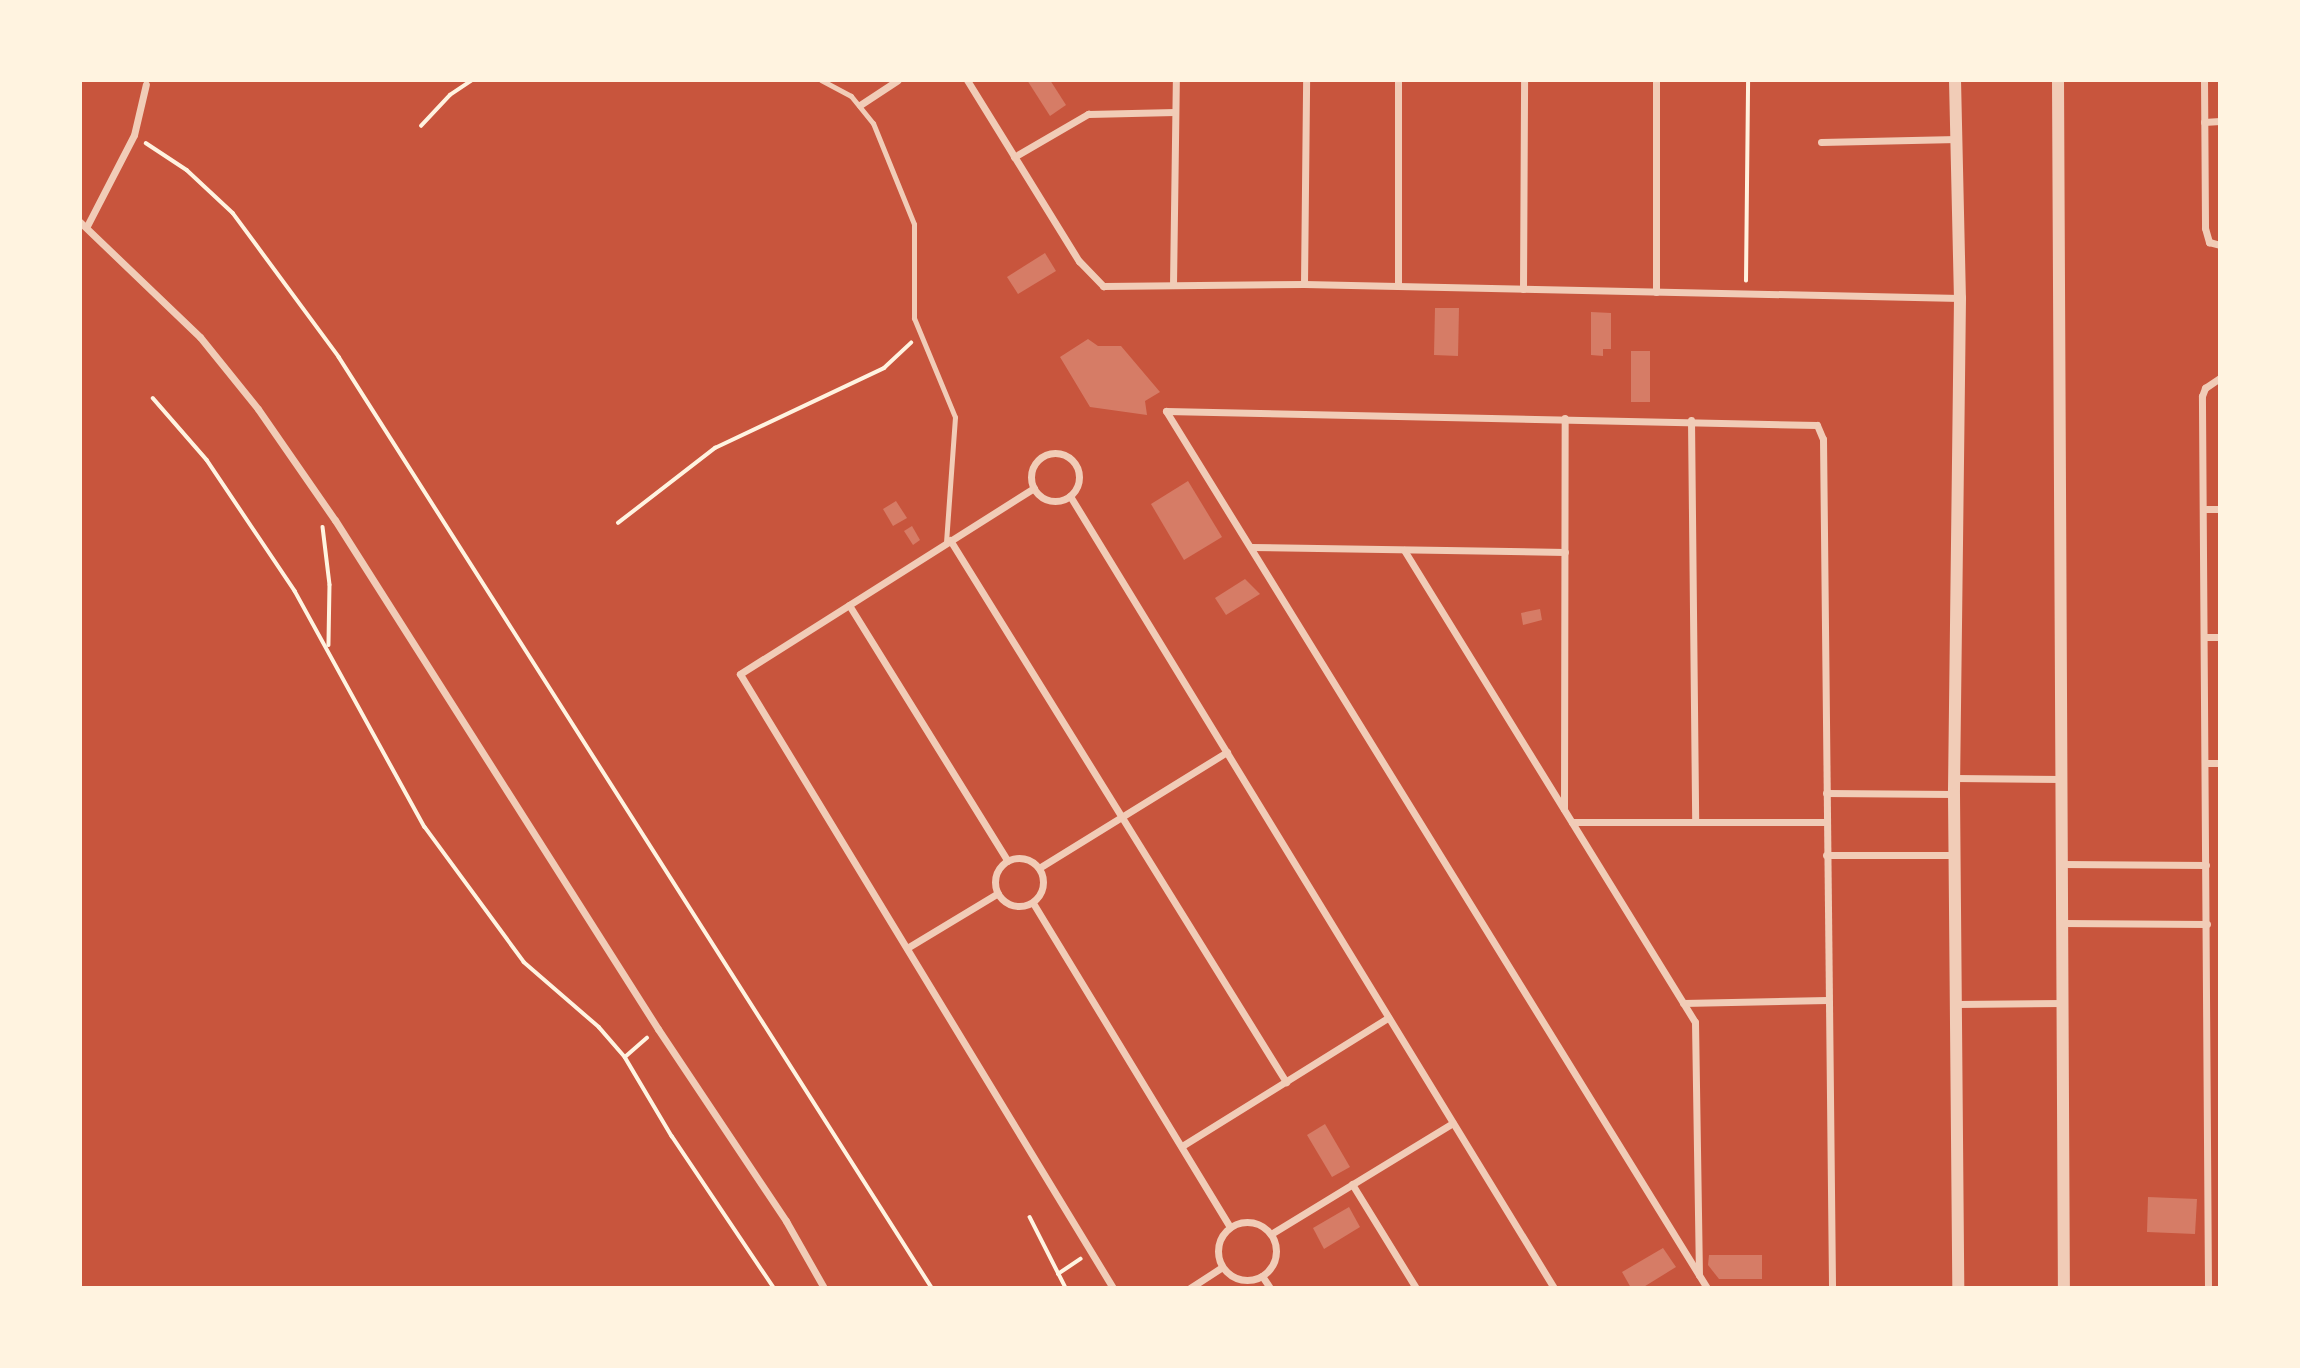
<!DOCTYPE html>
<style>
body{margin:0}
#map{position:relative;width:2300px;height:1368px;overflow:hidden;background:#c8553d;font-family:"Open Sans",sans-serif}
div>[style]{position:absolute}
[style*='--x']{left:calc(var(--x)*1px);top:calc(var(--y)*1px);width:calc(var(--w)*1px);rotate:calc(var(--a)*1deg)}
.building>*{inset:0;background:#d67c66}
.path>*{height:3.5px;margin:-1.75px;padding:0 1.75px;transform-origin:1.75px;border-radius:1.75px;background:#fff3e0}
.service>*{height:5px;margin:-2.5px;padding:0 2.5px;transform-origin:2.5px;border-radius:2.5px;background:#f1ccb7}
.minor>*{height:7px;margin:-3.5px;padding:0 3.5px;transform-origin:3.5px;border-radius:3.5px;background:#f1ccb7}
.minor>.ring{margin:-3.5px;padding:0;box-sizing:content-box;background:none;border:7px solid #f1ccb7;border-radius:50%}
.tertiary>*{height:12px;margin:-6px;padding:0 6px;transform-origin:6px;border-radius:6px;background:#f1ccb7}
span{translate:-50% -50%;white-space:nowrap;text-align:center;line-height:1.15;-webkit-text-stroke:7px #fff3e0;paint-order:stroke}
.frame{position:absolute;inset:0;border:82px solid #fff3e0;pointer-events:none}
</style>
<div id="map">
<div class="building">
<i style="clip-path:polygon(1027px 80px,1050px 80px,1066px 105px,1050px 116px)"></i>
<i style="clip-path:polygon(1045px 253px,1056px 271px,1018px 294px,1007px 277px)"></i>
<i style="clip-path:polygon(1435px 308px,1459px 308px,1458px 356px,1434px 355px)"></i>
<i style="clip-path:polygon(1591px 312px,1611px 313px,1611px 349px,1603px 349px,1603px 356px,1591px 355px)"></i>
<i style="clip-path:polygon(1088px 339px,1098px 346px,1121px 346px,1160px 392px,1145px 401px,1147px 415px,1090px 407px,1060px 357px)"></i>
<i style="clip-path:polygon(1631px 351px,1650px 351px,1650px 402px,1631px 402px)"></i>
<i style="clip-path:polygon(1188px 481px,1222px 537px,1184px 560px,1151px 504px)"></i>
<i style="clip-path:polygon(896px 501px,907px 518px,893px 526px,883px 509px)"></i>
<i style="clip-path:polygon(912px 526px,920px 540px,913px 545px,904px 531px)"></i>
<i style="clip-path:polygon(1245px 579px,1260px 594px,1226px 615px,1215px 598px)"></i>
<i style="clip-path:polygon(1540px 609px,1542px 620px,1523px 625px,1521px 613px)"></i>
<i style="clip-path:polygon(1325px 1124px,1350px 1167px,1332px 1177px,1307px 1135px)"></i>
<i style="clip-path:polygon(2148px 1197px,2197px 1199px,2195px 1234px,2147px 1232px)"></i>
<i style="clip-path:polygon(1349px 1207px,1360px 1227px,1324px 1249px,1313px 1228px)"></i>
<i style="clip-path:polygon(1663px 1248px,1676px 1267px,1642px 1288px,1631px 1288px,1622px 1272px)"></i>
<i style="clip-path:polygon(1709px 1255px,1762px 1255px,1762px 1279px,1719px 1279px,1708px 1265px)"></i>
</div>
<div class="path">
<i style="--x:421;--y:126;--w:42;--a:-46.9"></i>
<i style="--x:450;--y:95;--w:27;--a:-34"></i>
<i style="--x:146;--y:143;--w:49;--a:33.4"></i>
<i style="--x:187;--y:170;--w:63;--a:43.1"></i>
<i style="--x:233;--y:213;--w:179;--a:53.6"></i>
<i style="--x:339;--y:357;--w:1104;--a:57.5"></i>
<i style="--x:1746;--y:281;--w:201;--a:-89.4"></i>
<i style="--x:153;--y:398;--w:82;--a:48.9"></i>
<i style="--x:207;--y:460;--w:158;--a:56.1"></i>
<i style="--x:295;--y:591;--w:269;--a:61.2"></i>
<i style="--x:425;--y:827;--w:167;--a:53.7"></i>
<i style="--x:524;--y:962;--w:99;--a:40.9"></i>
<i style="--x:599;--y:1027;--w:40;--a:49"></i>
<i style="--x:625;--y:1057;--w:92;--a:59.3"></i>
<i style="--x:672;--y:1136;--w:183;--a:56.1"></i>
<i style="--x:618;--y:523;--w:123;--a:-37.7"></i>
<i style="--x:715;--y:448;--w:187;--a:-25.3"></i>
<i style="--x:884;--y:368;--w:37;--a:-43"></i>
<i style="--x:323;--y:527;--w:58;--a:83.1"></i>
<i style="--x:330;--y:585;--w:60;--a:91"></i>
<i style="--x:625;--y:1057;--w:29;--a:-41"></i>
<i style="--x:1030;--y:1217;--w:80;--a:63.1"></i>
<i style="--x:1058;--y:1274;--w:27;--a:-34"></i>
</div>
<div class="service">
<i style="--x:821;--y:80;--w:34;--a:28"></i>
<i style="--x:851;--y:96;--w:35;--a:51"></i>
<i style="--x:873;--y:123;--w:109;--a:67.9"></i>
<i style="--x:914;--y:224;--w:94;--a:90"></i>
<i style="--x:914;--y:318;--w:107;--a:67.5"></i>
<i style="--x:955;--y:417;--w:126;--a:94.1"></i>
</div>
<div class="minor">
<i style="--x:967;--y:80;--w:213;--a:58.3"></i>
<i style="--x:1079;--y:261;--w:35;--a:46"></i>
<i style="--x:1103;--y:286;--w:201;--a:-0.6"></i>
<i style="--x:1304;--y:284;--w:656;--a:1.22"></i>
<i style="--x:2204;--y:80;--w:148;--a:89.6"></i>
<i style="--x:2205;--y:228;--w:15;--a:74"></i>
<i style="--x:2209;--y:242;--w:11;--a:15"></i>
<i style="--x:860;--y:105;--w:45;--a:-33.3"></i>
<i style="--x:2204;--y:122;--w:16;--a:-4"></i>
<i style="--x:1821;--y:142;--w:136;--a:-1.3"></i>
<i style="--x:1014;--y:157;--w:86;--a:-30.2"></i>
<i style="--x:1088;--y:114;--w:87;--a:-1.3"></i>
<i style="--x:80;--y:222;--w:166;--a:43.8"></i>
<i style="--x:200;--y:337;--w:92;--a:51.1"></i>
<i style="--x:258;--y:409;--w:135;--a:55.3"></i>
<i style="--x:335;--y:520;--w:603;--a:57.6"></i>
<i style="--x:658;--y:1029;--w:231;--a:56.3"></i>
<i style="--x:786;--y:1221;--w:77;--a:60.4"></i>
<i style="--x:87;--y:226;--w:102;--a:-62.7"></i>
<i style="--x:134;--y:135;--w:52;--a:-76.8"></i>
<i style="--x:1304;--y:284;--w:204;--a:-89.4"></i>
<i style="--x:1173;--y:285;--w:205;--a:-89.2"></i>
<i style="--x:1398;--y:286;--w:206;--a:-90"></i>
<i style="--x:1523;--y:289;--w:209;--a:-89.7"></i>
<i style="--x:1656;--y:292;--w:212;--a:-90"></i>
<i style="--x:1166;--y:411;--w:651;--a:1.23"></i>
<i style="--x:1817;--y:425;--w:15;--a:67"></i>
<i style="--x:1823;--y:439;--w:849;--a:89.39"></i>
<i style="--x:1166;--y:411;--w:1030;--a:58.33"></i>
<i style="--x:1691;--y:420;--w:400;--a:89.4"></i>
<i class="ring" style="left:1031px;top:453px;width:41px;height:41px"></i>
<i style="--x:1034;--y:488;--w:348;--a:147.7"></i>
<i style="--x:740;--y:674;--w:718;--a:58.72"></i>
<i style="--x:1070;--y:496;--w:928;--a:58.57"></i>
<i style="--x:2204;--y:509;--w:16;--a:0"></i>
<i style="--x:950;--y:540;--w:638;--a:58.2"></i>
<i style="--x:1251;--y:547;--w:314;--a:0.9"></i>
<i style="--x:1404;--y:550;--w:554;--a:58.35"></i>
<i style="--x:1695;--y:1022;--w:253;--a:89.1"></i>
<i style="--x:849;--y:605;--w:301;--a:58.2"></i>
<i style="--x:2204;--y:637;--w:16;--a:0"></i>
<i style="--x:2205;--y:763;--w:15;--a:0"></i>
<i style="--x:1955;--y:778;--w:107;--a:0.5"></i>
<i style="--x:1826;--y:793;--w:128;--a:0.4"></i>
<i style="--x:1564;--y:809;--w:391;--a:-89.9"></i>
<i style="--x:1572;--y:822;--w:254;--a:0"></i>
<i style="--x:1826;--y:855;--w:129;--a:0"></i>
<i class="ring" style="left:995px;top:858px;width:41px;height:41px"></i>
<i style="--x:2062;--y:864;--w:144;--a:0.4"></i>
<i style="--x:1039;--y:868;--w:221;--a:-31.7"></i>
<i style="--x:1033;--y:903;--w:379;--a:58.7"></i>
<i style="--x:2062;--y:923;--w:145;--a:0.4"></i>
<i style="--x:907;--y:948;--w:106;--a:-31.1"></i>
<i style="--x:1683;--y:1003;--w:144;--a:-1.2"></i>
<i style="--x:1956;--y:1004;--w:107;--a:-0.5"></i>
<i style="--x:1182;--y:1146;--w:243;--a:-31.9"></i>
<i style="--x:1352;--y:1184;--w:122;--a:58.4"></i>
<i class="ring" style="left:1218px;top:1222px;width:51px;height:51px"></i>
<i style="--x:1271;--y:1234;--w:213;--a:-31.4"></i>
<i style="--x:1262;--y:1276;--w:14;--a:56"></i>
<i style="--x:1190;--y:1288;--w:38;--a:-33"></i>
<i style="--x:2208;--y:1288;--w:892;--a:-90.39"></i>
<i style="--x:2202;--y:396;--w:9;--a:-69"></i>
<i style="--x:2205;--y:388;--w:18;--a:-34"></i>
</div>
<div class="tertiary">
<i style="--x:1955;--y:80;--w:218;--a:88.7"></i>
<i style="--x:1960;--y:298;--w:496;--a:90.7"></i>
<i style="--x:1954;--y:794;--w:494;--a:89.5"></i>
<i style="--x:2058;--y:80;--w:1208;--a:89.72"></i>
</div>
<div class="frame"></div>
</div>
